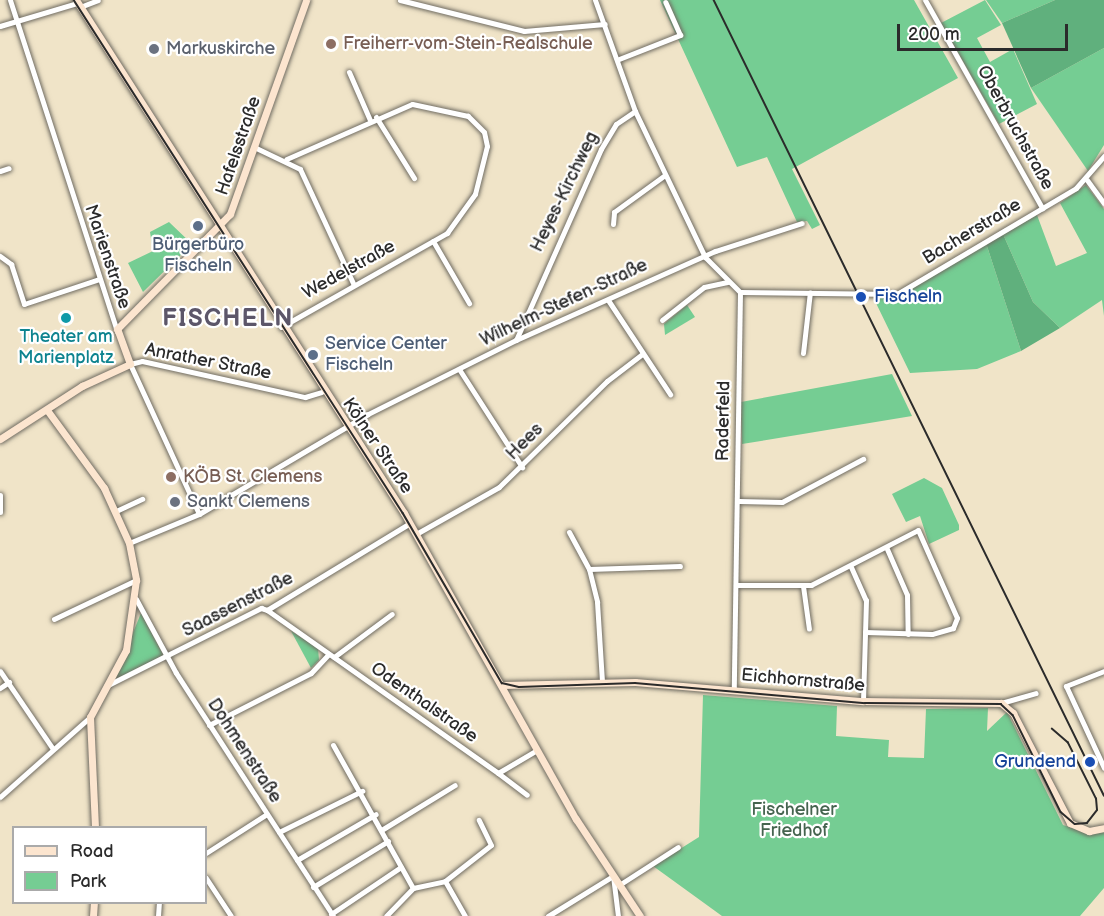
<!DOCTYPE html>
<meta charset="utf-8">
<style>
body{margin:0}
#map{position:relative;width:1104px;height:916px;overflow:hidden;background:#f0e4c8;font-family:"Balsamiq Sans",sans-serif}
div>[style]{position:absolute}
[style*='--x']{left:calc(var(--x)*1px);top:calc(var(--y)*1px);width:calc(var(--w)*1px);rotate:calc(var(--a)*1deg)}
.green>*{inset:0;background:#75cd93}
.forest>*{inset:0;background:#60b07d}
.roads{filter:drop-shadow(0 0 2px #706c62) drop-shadow(0 0 2px #706c62)}
.street>*{height:5px;margin:-2.5px;padding:0 2.5px;transform-origin:2.5px;border-radius:2.5px;background:#fff}
.secondary>*{height:7px;margin:-3.5px;padding:0 3.5px;transform-origin:3.5px;border-radius:3.5px;background:#fce5cf}
.tram>*{height:1.5px;margin:-0.75px;padding:0 0.75px;transform-origin:0.75px;border-radius:0.75px;background:#2b2b2b}
.dots>*{width:16px;height:16px;translate:-50% -50%;box-sizing:border-box;border:3px solid #fff;border-radius:50%}
span{translate:-50% -50%;white-space:nowrap;text-align:center;line-height:1.15;-webkit-text-stroke:4.5px #fff;paint-order:stroke}
.education-label{font-size:18px;color:#785e54}
.left{translate:0 -50%;text-align:left}
.worship-label{font-size:18px;color:#5b616d}
.street-label{font-size:18px;color:#2b2b2b}
.service-label{font-size:18px;color:#4e5e75}
.transit-label{font-size:18px;color:#164399}
.right{translate:-100% -50%;text-align:right}
.culture-label{font-size:18px;color:#0d838f}
.park-label{font-size:18px;color:#45644f}
.district-label{font-size:24px;color:#5c5669;font-weight:700;letter-spacing:1.5px}
.legend{position:absolute;left:12px;top:826px;width:195px;height:78px;box-sizing:border-box;background:#fff;border:2px solid #aaa;margin:0;padding:8px 10px;list-style:none;font-size:18px;color:#2b2b2b}
.legend li{display:flex;align-items:center;gap:12px;height:30px}
.legend b{width:30px;border:2px solid #aaa}
.scale{position:absolute;left:897px;top:24px;width:171px;height:27px;box-sizing:border-box;border:3px solid #2b2b2b;border-top:0;padding-left:8px;font-size:18px;line-height:21px;white-space:nowrap;color:#2b2b2b;-webkit-text-stroke:4px #fff;paint-order:stroke}
</style>
<div id="map">
<div class="green">
<i style="clip-path:polygon(660px 0,914px 0,958px 78px,792px 169px,820px 225px,812px 229px,807px 221px,797px 222px,767px 157px,737px 167px)"></i>
<i style="clip-path:polygon(985px 0,1001px 25px,977px 38px,990px 62px,1013px 49px,1037px 104px,999px 124px,941px 23px)"></i>
<i style="clip-path:polygon(986px 0,1055px 0,1002px 23px)"></i>
<i style="clip-path:polygon(1104px 48px,1104px 145px,1088px 171px,1031px 88px)"></i>
<i style="clip-path:polygon(1086px 185px,1104px 209px,1104px 316px,1102px 300px,1060px 328px,1033px 302px,1003px 234px,1037px 215px,1056px 266px,1087px 253px,1060px 203px)"></i>
<i style="clip-path:polygon(169px 222px,192px 244px,143px 292px,128px 263px,153px 251px,150px 232px)"></i>
<i style="clip-path:polygon(986px 243px,1021px 351px,977px 369px,910px 373px,874px 299px,903px 294px)"></i>
<i style="clip-path:polygon(687px 305px,695px 317px,665px 335px,664px 324px)"></i>
<i style="clip-path:polygon(892px 374px,912px 416px,742px 444px,741px 402px)"></i>
<i style="clip-path:polygon(924px 478px,942px 488px,959px 525px,959px 530px,929px 544px,920px 516px,906px 522px,892px 494px)"></i>
<i style="clip-path:polygon(141px 613px,165px 658px,116px 680px,115px 677px)"></i>
<i style="clip-path:polygon(291px 631px,318px 648px,319px 660px,311px 668px)"></i>
<i style="clip-path:polygon(703px 695px,837px 706px,836px 736px,889px 740px,888px 757px,924px 758px,926px 709px,988px 708px,987px 731px,1007px 712px,1063px 825px,1088px 833px,1104px 831px,1104px 888px,1080px 916px,722px 916px,653px 866px,699px 837px)"></i>
</div>
<div class="forest">
<i style="clip-path:polygon(1055px 0,1104px 0,1104px 48px,1031px 88px,1002px 23px)"></i>
<i style="clip-path:polygon(1003px 234px,1033px 302px,1060px 328px,1021px 351px,986px 243px)"></i>
</div>
<div class="roads">
<div class="street">
<i style="--x:10;--y:0;--w:349;--a:72.1"></i>
<i style="--x:400;--y:0;--w:128;--a:14"></i>
<i style="--x:524;--y:31;--w:81;--a:-4.9"></i>
<i style="--x:595;--y:0;--w:118;--a:70.2"></i>
<i style="--x:635;--y:111;--w:162;--a:64.4"></i>
<i style="--x:705;--y:257;--w:49;--a:45"></i>
<i style="--x:740;--y:292;--w:399;--a:90.9"></i>
<i style="--x:925;--y:0;--w:239;--a:60.6"></i>
<i style="--x:80;--y:7;--w:19;--a:-21"></i>
<i style="--x:0;--y:26;--w:80;--a:-16.6"></i>
<i style="--x:619;--y:59;--w:66;--a:-21.5"></i>
<i style="--x:680;--y:35;--w:36;--a:-114"></i>
<i style="--x:349;--y:72;--w:52;--a:66.4"></i>
<i style="--x:376;--y:117;--w:72;--a:58.1"></i>
<i style="--x:254;--y:147;--w:51;--a:25.6"></i>
<i style="--x:300;--y:169;--w:126;--a:65.1"></i>
<i style="--x:0;--y:171;--w:9;--a:-18"></i>
<i style="--x:1087;--y:180;--w:29;--a:54"></i>
<i style="--x:613;--y:224;--w:12;--a:-85"></i>
<i style="--x:614;--y:212;--w:63;--a:-36"></i>
<i style="--x:433;--y:241;--w:72;--a:59.9"></i>
<i style="--x:0;--y:256;--w:14;--a:36"></i>
<i style="--x:11;--y:264;--w:42;--a:72"></i>
<i style="--x:24;--y:304;--w:79;--a:-18.4"></i>
<i style="--x:740;--y:292;--w:157;--a:0.7"></i>
<i style="--x:897;--y:294;--w:208;--a:-30.6"></i>
<i style="--x:1076;--y:188;--w:43;--a:-48.8"></i>
<i style="--x:608;--y:300;--w:113;--a:56.6"></i>
<i style="--x:662;--y:320;--w:53;--a:-38.2"></i>
<i style="--x:704;--y:287;--w:25;--a:-12"></i>
<i style="--x:281;--y:327;--w:191;--a:-29.5"></i>
<i style="--x:447;--y:233;--w:48;--a:-54.3"></i>
<i style="--x:475;--y:194;--w:49;--a:-76"></i>
<i style="--x:487;--y:146;--w:14;--a:-102"></i>
<i style="--x:484;--y:132;--w:23;--a:-135"></i>
<i style="--x:468;--y:116;--w:57;--a:-167.9"></i>
<i style="--x:412;--y:104;--w:137;--a:156.3"></i>
<i style="--x:516;--y:340;--w:209;--a:-66"></i>
<i style="--x:601;--y:149;--w:29;--a:-59"></i>
<i style="--x:616;--y:124;--w:23;--a:-34"></i>
<i style="--x:803;--y:353;--w:61;--a:-83.5"></i>
<i style="--x:459;--y:369;--w:117;--a:57.3"></i>
<i style="--x:0;--y:495;--w:17;--a:90"></i>
<i style="--x:739;--y:501;--w:43;--a:1.3"></i>
<i style="--x:782;--y:502;--w:92;--a:-28"></i>
<i style="--x:116;--y:511;--w:29;--a:-25"></i>
<i style="--x:199;--y:514;--w:165;--a:-114.7"></i>
<i style="--x:130;--y:364;--w:12;--a:-14"></i>
<i style="--x:142;--y:361;--w:167;--a:12.5"></i>
<i style="--x:305;--y:397;--w:17;--a:-17"></i>
<i style="--x:569;--y:532;--w:42;--a:61.6"></i>
<i style="--x:589;--y:569;--w:34;--a:76"></i>
<i style="--x:597;--y:602;--w:80;--a:86.4"></i>
<i style="--x:416;--y:534;--w:95;--a:-29.5"></i>
<i style="--x:499;--y:487;--w:151;--a:-44.5"></i>
<i style="--x:607;--y:381;--w:44;--a:-37.6"></i>
<i style="--x:129;--y:543;--w:76;--a:-22.5"></i>
<i style="--x:199;--y:514;--w:196;--a:-30.6"></i>
<i style="--x:368;--y:414;--w:165;--a:-26.6"></i>
<i style="--x:516;--y:340;--w:218;--a:-24.1"></i>
<i style="--x:715;--y:251;--w:91;--a:-17.8"></i>
<i style="--x:887;--y:549;--w:50;--a:66.5"></i>
<i style="--x:907;--y:595;--w:39;--a:89"></i>
<i style="--x:851;--y:567;--w:36;--a:66"></i>
<i style="--x:866;--y:600;--w:101;--a:91.7"></i>
<i style="--x:589;--y:569;--w:91;--a:-1.9"></i>
<i style="--x:737;--y:585;--w:74;--a:0"></i>
<i style="--x:811;--y:585;--w:120;--a:-27.2"></i>
<i style="--x:918;--y:530;--w:96;--a:66.1"></i>
<i style="--x:957;--y:618;--w:11;--a:112"></i>
<i style="--x:953;--y:628;--w:22;--a:164"></i>
<i style="--x:932;--y:634;--w:67;--a:-178.3"></i>
<i style="--x:803;--y:586;--w:43;--a:82.1"></i>
<i style="--x:136;--y:599;--w:84;--a:61.6"></i>
<i style="--x:176;--y:673;--w:289;--a:57.1"></i>
<i style="--x:267;--y:610;--w:283;--a:35.2"></i>
<i style="--x:498;--y:773;--w:45;--a:-30.5"></i>
<i style="--x:54;--y:619;--w:91;--a:-25.4"></i>
<i style="--x:334;--y:657;--w:72;--a:-36.6"></i>
<i style="--x:0;--y:671;--w:94;--a:55.8"></i>
<i style="--x:1104;--y:671;--w:41;--a:158.5"></i>
<i style="--x:1066;--y:686;--w:90;--a:65.1"></i>
<i style="--x:106;--y:686;--w:174;--a:-26.7"></i>
<i style="--x:261;--y:608;--w:6;--a:18"></i>
<i style="--x:267;--y:610;--w:167;--a:-31.3"></i>
<i style="--x:0;--y:688;--w:11;--a:-34"></i>
<i style="--x:1001;--y:703;--w:36;--a:-16"></i>
<i style="--x:209;--y:725;--w:114;--a:-27"></i>
<i style="--x:311;--y:673;--w:26;--a:-47"></i>
<i style="--x:333;--y:745;--w:164;--a:60.8"></i>
<i style="--x:413;--y:888;--w:33;--a:-12"></i>
<i style="--x:445;--y:881;--w:40;--a:60.3"></i>
<i style="--x:498;--y:773;--w:36;--a:37"></i>
<i style="--x:0;--y:797;--w:120;--a:-41.6"></i>
<i style="--x:383;--y:829;--w:84;--a:-31.4"></i>
<i style="--x:279;--y:832;--w:93;--a:-26.3"></i>
<i style="--x:206;--y:853;--w:72;--a:-32.6"></i>
<i style="--x:297;--y:860;--w:91;--a:-30.2"></i>
<i style="--x:206;--y:878;--w:45;--a:56.7"></i>
<i style="--x:445;--y:881;--w:58;--a:-38"></i>
<i style="--x:491;--y:845;--w:28;--a:-116"></i>
<i style="--x:619;--y:885;--w:70;--a:-32.8"></i>
<i style="--x:313;--y:887;--w:88;--a:-31.5"></i>
<i style="--x:331;--y:914;--w:84;--a:-33.9"></i>
<i style="--x:158;--y:916;--w:14;--a:-86"></i>
<i style="--x:386;--y:916;--w:39;--a:-46"></i>
<i style="--x:548;--y:916;--w:76;--a:-31.6"></i>
<i style="--x:613;--y:876;--w:40;--a:82.9"></i>
</div>
<div class="secondary">
<i style="--x:76;--y:0;--w:609;--a:57.41"></i>
<i style="--x:404;--y:513;--w:351;--a:60.7"></i>
<i style="--x:576;--y:819;--w:116;--a:56.6"></i>
<i style="--x:47;--y:410;--w:97;--a:53.8"></i>
<i style="--x:104;--y:488;--w:60;--a:65.6"></i>
<i style="--x:129;--y:543;--w:38;--a:79"></i>
<i style="--x:136;--y:580;--w:71;--a:98.1"></i>
<i style="--x:126;--y:650;--w:76;--a:118.2"></i>
<i style="--x:90;--y:717;--w:111;--a:87.4"></i>
<i style="--x:0;--y:439;--w:98;--a:-32.9"></i>
<i style="--x:82;--y:386;--w:53;--a:-24.6"></i>
<i style="--x:130;--y:364;--w:37;--a:-110"></i>
<i style="--x:117;--y:329;--w:161;--a:-45.5"></i>
<i style="--x:230;--y:214;--w:227;--a:-70.4"></i>
<i style="--x:502;--y:685;--w:133;--a:-1.3"></i>
<i style="--x:635;--y:682;--w:229;--a:4.8"></i>
<i style="--x:863;--y:701;--w:138;--a:0.8"></i>
<i style="--x:1001;--y:703;--w:16;--a:40"></i>
<i style="--x:1013;--y:713;--w:124;--a:62.6"></i>
<i style="--x:1070;--y:823;--w:21;--a:23"></i>
<i style="--x:1089;--y:831;--w:15;--a:-11"></i>
<i style="--x:93;--y:916;--w:14;--a:-86"></i>
</div>
</div>
<div class="tram">
<i style="--x:74;--y:0;--w:609;--a:57.33"></i>
<i style="--x:403;--y:513;--w:197;--a:59.8"></i>
<i style="--x:502;--y:683;--w:17;--a:13"></i>
<i style="--x:519;--y:687;--w:116;--a:-2"></i>
<i style="--x:635;--y:683;--w:231;--a:5"></i>
<i style="--x:865;--y:703;--w:136;--a:0.4"></i>
<i style="--x:1001;--y:704;--w:16;--a:43"></i>
<i style="--x:1013;--y:715;--w:108;--a:63.7"></i>
<i style="--x:1061;--y:812;--w:18;--a:41"></i>
<i style="--x:1075;--y:824;--w:12;--a:-5"></i>
<i style="--x:1087;--y:823;--w:16;--a:-52"></i>
<i style="--x:1097;--y:810;--w:11;--a:-95"></i>
<i style="--x:1096;--y:799;--w:63;--a:-116.6"></i>
<i style="--x:1068;--y:743;--w:21;--a:-139"></i>
<i style="--x:714;--y:0;--w:886;--a:63.87"></i>
</div>
<div class="dots">
<i style="left:331px;top:44px;background:#8d6e63"></i>
<i style="left:154px;top:49px;background:#6b7280"></i>
<i style="left:198px;top:226px;background:#5c6f8a"></i>
<i style="left:861px;top:297px;background:#1a4fb4"></i>
<i style="left:66px;top:318px;background:#0f9aa8"></i>
<i style="left:313px;top:355px;background:#5c6f8a"></i>
<i style="left:171px;top:477px;background:#8d6e63"></i>
<i style="left:175px;top:502px;background:#6b7280"></i>
<i style="left:1090px;top:762px;background:#1a4fb4"></i>
</div>
<div class="education-label">
<span class="left" style="left:343px;top:44px">Freiherr-vom-Stein-Realschule</span>
<span class="left" style="left:183px;top:477px">KÖB St. Clemens</span>
</div>
<div class="worship-label">
<span class="left" style="left:166px;top:49px">Markuskirche</span>
<span class="left" style="left:187px;top:502px">Sankt Clemens</span>
</div>
<div class="street-label">
<span style="left:1015px;top:128px;rotate:61deg">Oberbruchstraße</span>
<span style="left:239px;top:146px;rotate:-71deg">Hafelsstraße</span>
<span style="left:565px;top:192px;rotate:-64deg">Heyes-Kirchweg</span>
<span style="left:972px;top:232px;rotate:-31deg">Bacherstraße</span>
<span style="left:107px;top:257px;rotate:71deg">Marienstraße</span>
<span style="left:349px;top:270px;rotate:-29deg">Wedelstraße</span>
<span style="left:564px;top:303px;rotate:-25deg">Wilhelm-Stefen-Straße</span>
<span style="left:208px;top:362px;rotate:11deg">Anrather Straße</span>
<span style="left:724px;top:421px;rotate:-89deg">Raderfeld</span>
<span style="left:525px;top:442px;rotate:-45deg">Hees</span>
<span style="left:377px;top:446px;rotate:56deg">Kölner Straße</span>
<span style="left:238px;top:605px;rotate:-27deg">Saassenstraße</span>
<span style="left:803px;top:681px;rotate:5deg">Eichhornstraße</span>
<span style="left:424px;top:703px;rotate:35deg">Odenthalstraße</span>
<span style="left:244px;top:751px;rotate:57deg">Dohmenstraße</span>
</div>
<div class="service-label">
<span style="left:198px;top:256px">Bürgerbüro<br>Fischeln</span>
<span class="left" style="left:325px;top:355px">Service Center<br>Fischeln</span>
</div>
<div class="transit-label">
<span class="left" style="left:874px;top:297px">Fischeln</span>
<span class="right" style="left:1076px;top:762px">Grundend</span>
</div>
<div class="culture-label">
<span style="left:66px;top:348px">Theater am<br>Marienplatz</span>
</div>
<div class="park-label">
<span style="left:794px;top:821px">Fischelner<br>Friedhof</span>
</div>
<div class="district-label">
<span style="left:228px;top:319px">FISCHELN</span>
</div>
<ul class="legend">
<li><b style="height:8px;background:#fce5cf"></b>Road</li>
<li><b style="height:16px;background:#75cd93"></b>Park</li>
</ul>
<div class="scale">200 m</div>
</div>
